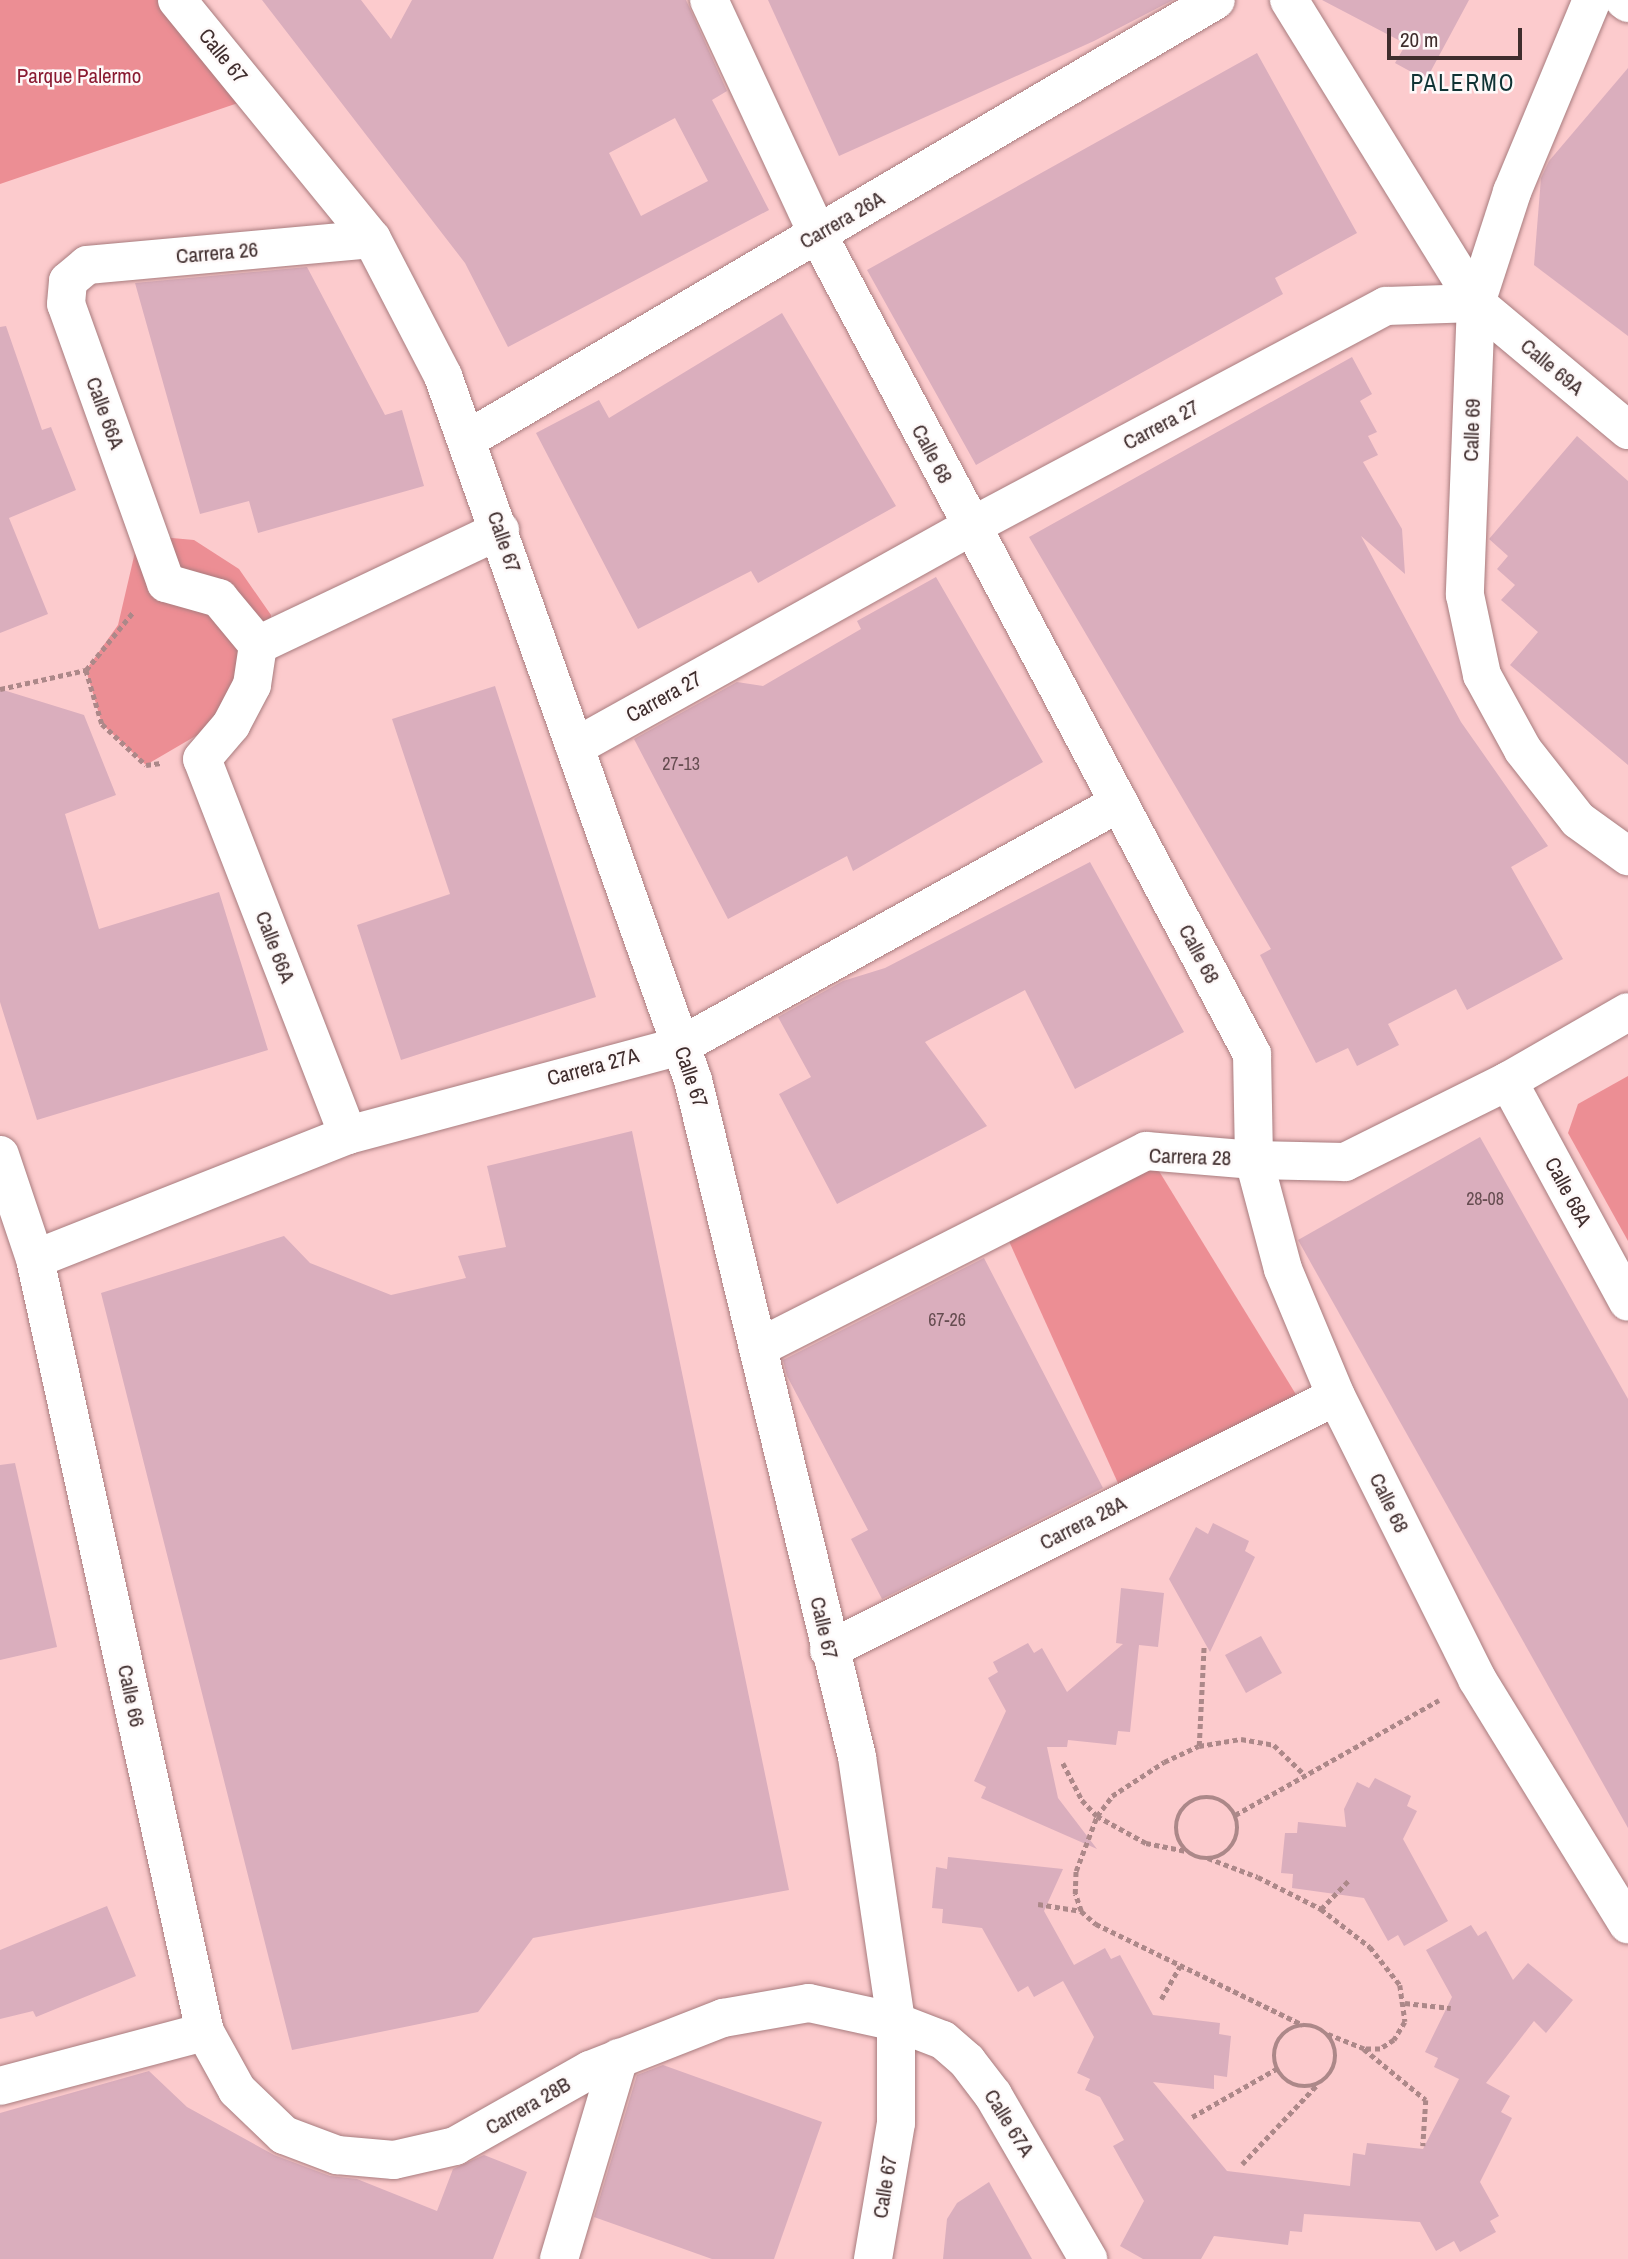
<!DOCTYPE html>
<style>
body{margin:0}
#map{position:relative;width:1628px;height:2259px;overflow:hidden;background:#fccbcd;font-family:"Archivo Narrow",sans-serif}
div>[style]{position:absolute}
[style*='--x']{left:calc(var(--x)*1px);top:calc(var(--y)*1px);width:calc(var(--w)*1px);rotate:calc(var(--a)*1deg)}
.green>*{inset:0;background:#ec8e94}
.building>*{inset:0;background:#daaebd}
.path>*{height:4.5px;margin-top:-2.25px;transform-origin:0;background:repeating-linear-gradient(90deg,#ac8889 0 5px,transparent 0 8.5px)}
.path>.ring{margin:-2.25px;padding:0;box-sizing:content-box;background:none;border:4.5px solid #ac8889;border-radius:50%}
.roads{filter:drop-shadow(0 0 2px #a87c7e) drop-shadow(0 0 2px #a87c7e)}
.minor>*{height:38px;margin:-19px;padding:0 19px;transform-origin:19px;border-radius:19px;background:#fff}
.tertiary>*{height:38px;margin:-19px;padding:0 19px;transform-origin:19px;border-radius:19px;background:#fff}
span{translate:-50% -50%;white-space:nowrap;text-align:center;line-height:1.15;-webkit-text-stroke:5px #fef9f9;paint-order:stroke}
.number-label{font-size:18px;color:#664d51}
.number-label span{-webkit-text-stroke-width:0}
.street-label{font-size:21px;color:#3f2d2d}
.park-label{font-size:21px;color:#891a31}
.neighbourhood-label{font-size:23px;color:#103334;letter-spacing:2px}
.scale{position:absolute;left:1387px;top:28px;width:135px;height:32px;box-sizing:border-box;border:4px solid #3f2d2d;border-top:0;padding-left:9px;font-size:21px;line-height:24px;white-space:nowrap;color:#3f2d2d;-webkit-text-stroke:5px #fef9f9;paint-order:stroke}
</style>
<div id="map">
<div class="green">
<i style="clip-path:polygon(0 0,163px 0,238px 103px,0 184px)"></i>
<i style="clip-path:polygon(139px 535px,194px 540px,239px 569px,271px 615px,267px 668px,211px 727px,146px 765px,102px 724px,86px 670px,118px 625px)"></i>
<i style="clip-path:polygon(1628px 1076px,1628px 1241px,1568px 1133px,1578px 1104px)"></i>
<i style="clip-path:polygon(1151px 1158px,1300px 1401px,1131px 1512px,1008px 1239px)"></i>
</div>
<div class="building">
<i style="clip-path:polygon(evenodd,262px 0,361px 0,391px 39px,412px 0,686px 0,727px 91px,712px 100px,769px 210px,508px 347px,465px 263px,262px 0,675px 118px,708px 181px,641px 216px,609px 153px,675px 118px)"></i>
<i style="clip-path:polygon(768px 0,1173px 0,1094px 41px,839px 156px)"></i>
<i style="clip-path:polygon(1322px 0,1469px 0,1426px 80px,1395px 63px,1406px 44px)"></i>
<i style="clip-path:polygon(1257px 53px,1357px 233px,1275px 278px,1283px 294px,976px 465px,867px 270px)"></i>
<i style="clip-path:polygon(1628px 68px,1628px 336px,1534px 265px,1541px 178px,1549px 161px)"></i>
<i style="clip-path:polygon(307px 267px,385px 415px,402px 410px,424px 486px,258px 533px,249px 501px,200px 514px,135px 283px)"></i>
<i style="clip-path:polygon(782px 313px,896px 506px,758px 583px,751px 571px,638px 629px,536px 433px,599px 400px,609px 418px)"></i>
<i style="clip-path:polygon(6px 326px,42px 430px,51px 427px,76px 490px,9px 518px,48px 614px,0 633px,0 327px)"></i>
<i style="clip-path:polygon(1352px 357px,1372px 394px,1360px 401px,1377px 432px,1368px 436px,1378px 455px,1363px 462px,1402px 529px,1405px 574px,1361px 536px,1461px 722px,1548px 846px,1511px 867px,1563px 959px,1467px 1010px,1456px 989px,1388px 1024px,1399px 1045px,1357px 1066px,1348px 1048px,1316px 1063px,1260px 955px,1271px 949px,1029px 537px)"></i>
<i style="clip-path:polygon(1577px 436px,1628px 481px,1628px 765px,1510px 665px,1538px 632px,1501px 600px,1515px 585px,1497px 569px,1508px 556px,1489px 539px)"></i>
<i style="clip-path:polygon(936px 577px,1043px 762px,853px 871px,847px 856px,728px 919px,634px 739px,737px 682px,763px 686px,861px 629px,857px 621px)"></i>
<i style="clip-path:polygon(495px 686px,596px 997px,401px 1060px,357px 925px,450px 894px,392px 719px)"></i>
<i style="clip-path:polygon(0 689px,84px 715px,116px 795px,65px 814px,99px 929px,219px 892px,268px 1050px,37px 1120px,0 1002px)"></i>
<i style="clip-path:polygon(1090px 862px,1184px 1032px,1075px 1089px,1025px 990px,925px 1042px,987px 1126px,837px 1204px,779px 1094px,811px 1077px,778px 1017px,843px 981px,885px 968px)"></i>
<i style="clip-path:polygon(632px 1131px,789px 1890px,533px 1938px,478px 2012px,292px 2050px,101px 1293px,284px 1236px,310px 1263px,391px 1295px,466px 1278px,458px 1256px,506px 1247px,487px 1166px)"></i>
<i style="clip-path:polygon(1480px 1137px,1628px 1399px,1628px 1828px,1298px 1240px)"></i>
<i style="clip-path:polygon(984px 1258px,1103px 1488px,882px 1599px,851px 1539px,868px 1530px,787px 1376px,783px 1360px)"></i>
<i style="clip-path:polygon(15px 1463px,57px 1647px,0 1660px,0 1465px)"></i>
<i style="clip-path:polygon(1213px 1523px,1249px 1541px,1245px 1551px,1255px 1557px,1210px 1652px,1169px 1579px,1196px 1527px,1208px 1534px)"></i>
<i style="clip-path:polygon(1121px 1588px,1164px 1593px,1158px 1647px,1139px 1645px,1130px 1732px,1118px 1731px,1116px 1745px,1068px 1740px,1067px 1747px,1047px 1747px,1058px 1798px,1097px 1849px,981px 1798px,986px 1787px,974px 1781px,1006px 1711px,988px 1678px,998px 1672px,993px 1662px,1028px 1643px,1034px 1653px,1042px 1648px,1067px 1692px,1123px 1644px,1116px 1643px)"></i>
<i style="clip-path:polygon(1261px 1636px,1282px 1673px,1246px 1693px,1225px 1655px)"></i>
<i style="clip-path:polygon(1375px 1778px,1411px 1796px,1407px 1806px,1417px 1811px,1403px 1839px,1448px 1921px,1404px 1946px,1398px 1935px,1388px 1941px,1364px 1898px,1292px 1888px,1293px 1874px,1281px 1873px,1285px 1833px,1297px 1833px,1298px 1822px,1346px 1827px,1344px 1809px,1357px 1782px,1369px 1788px)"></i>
<i style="clip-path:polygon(948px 1857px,1063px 1869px,1044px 1911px,1074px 1965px,1105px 1948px,1111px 1959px,1120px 1955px,1153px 2015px,1220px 2023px,1219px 2034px,1231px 2036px,1227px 2077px,1214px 2075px,1214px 2089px,1153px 2082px,1227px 2171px,1350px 2186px,1353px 2153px,1365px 2155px,1367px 2143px,1423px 2149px,1459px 2079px,1434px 2067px,1438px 2058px,1425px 2052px,1452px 1997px,1426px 1950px,1471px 1925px,1478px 1936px,1486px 1931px,1513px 1980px,1528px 1963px,1573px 2000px,1546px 2033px,1534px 2021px,1486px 2083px,1510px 2096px,1501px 2112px,1512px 2118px,1480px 2182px,1499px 2216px,1490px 2221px,1496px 2232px,1460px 2252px,1454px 2241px,1436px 2251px,1420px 2222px,1304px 2214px,1302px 2232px,1290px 2231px,1288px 2245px,1214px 2236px,1201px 2259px,1143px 2259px,1120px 2246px,1144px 2201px,1113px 2146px,1124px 2140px,1100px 2097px,1085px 2090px,1090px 2079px,1077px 2073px,1094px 2037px,1063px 1981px,1034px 1997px,1028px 1986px,1018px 1992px,982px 1928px,942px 1923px,943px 1909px,932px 1908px,936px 1867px,947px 1869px)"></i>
<i style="clip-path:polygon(107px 1906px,136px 1976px,36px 2017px,33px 2011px,0 2019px,0 1950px)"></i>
<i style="clip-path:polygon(663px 2065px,822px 2122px,774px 2259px,712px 2259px,594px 2217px,637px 2075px)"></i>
<i style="clip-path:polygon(149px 2071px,187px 2107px,274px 2155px,330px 2176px,357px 2179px,437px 2211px,453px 2169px,484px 2155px,527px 2172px,493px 2259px,0 2259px,0 2113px)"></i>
<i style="clip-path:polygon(989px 2182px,1032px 2259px,943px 2259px,947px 2219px,957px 2203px)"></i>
</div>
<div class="path">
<i style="--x:86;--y:670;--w:76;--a:-50.9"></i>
<i style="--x:0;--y:689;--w:88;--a:-12.5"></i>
<i style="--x:86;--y:670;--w:56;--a:73.5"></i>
<i style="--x:102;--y:724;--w:60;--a:43"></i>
<i style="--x:146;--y:765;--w:15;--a:-8"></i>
<i style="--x:1199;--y:1746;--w:101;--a:-87.2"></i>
<i style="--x:1063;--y:1763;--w:42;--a:62.8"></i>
<i style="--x:1082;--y:1800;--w:22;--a:47"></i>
<i style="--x:1097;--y:1816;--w:56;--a:28.9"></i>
<i style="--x:1146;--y:1843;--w:41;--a:11.3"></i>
<i class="ring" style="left:1176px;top:1797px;width:57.5px;height:57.5px"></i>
<i style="--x:1235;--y:1815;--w:234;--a:-29.4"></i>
<i style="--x:1208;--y:1858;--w:53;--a:20.8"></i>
<i style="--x:1258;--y:1877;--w:71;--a:26.9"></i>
<i style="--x:1321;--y:1909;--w:62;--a:37.8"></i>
<i style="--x:1370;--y:1947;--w:48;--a:51.7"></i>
<i style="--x:1400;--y:1985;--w:37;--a:82"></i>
<i style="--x:1405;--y:2022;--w:21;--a:121"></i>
<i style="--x:1394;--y:2040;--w:17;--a:147"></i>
<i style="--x:1380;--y:2049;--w:16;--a:180"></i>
<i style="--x:1364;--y:2049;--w:40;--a:-158"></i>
<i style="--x:1038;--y:1904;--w:44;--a:9.2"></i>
<i style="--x:1081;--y:1911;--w:20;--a:41"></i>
<i style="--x:1096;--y:1924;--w:230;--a:26"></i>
<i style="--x:1321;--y:1909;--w:39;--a:-46"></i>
<i style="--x:1081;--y:1911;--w:18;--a:-109"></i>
<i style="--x:1075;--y:1894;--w:23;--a:-88"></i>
<i style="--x:1076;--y:1871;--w:59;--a:-69.1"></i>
<i style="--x:1097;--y:1816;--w:25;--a:-53"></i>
<i style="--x:1112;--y:1796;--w:62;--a:-33.2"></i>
<i style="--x:1164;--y:1762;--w:38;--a:-25"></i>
<i style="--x:1199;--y:1746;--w:43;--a:-9.5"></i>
<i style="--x:1241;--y:1739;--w:34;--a:10"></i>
<i style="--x:1274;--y:1745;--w:43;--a:44.1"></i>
<i style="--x:1161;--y:1999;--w:38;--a:-60"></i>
<i style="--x:1405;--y:2003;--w:46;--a:6.2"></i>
<i class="ring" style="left:1274px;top:2025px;width:57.5px;height:57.5px"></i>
<i style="--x:1364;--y:2049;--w:80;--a:39.4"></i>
<i style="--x:1426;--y:2100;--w:46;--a:93.7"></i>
<i style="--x:1192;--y:2117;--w:97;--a:-29.7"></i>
<i style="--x:1242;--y:2164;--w:108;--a:-46.5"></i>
</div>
<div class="roads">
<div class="minor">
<i style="--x:709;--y:0;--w:259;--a:65.1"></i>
<i style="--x:818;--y:235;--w:927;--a:62.08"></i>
<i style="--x:1252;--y:1054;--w:106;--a:88.9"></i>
<i style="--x:1254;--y:1160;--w:108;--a:-175.2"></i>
<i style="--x:1146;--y:1151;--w:433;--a:153.1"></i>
<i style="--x:1624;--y:0;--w:5;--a:37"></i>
<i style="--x:468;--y:439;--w:867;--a:-30.41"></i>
<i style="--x:258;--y:645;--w:268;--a:-25.4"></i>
<i style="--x:575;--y:747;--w:452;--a:-29.1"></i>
<i style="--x:970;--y:527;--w:471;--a:-28"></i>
<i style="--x:1386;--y:306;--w:90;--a:-1.9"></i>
<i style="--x:1476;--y:303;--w:198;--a:39.9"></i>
<i style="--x:1508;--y:1081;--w:251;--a:61.5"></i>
<i style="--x:348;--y:1135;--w:403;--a:-111.2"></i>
<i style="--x:202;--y:759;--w:45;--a:-49.5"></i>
<i style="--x:231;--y:725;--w:45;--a:-62.3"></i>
<i style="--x:252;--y:685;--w:40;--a:-81.5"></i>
<i style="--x:258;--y:645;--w:61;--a:-129.7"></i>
<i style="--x:219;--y:598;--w:55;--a:-164.2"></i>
<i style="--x:166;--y:583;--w:296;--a:-109.7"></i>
<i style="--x:66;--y:304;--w:23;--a:-85"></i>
<i style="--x:68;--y:281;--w:25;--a:-40"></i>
<i style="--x:87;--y:265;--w:286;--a:-5.2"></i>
<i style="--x:35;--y:1259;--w:337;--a:-21.6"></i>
<i style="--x:348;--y:1135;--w:344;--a:-15"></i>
<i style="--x:680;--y:1046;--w:502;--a:-28.97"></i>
<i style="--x:1336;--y:1396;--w:316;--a:63.5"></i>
<i style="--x:1477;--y:1679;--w:288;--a:58.4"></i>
<i style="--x:896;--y:2022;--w:50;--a:21"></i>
<i style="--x:943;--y:2040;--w:32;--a:41"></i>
<i style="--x:967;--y:2061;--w:43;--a:52.6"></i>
<i style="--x:993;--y:2095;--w:190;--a:59.9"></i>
<i style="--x:0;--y:2086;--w:212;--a:-14.8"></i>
<i style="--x:559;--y:2259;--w:210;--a:-73.4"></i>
</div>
<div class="tertiary">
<i style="--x:177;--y:0;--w:308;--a:50.8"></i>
<i style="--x:372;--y:239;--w:154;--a:62.6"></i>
<i style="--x:443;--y:376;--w:747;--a:70.45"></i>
<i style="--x:693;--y:1080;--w:697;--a:76.38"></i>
<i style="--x:857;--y:1757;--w:268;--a:81.6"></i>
<i style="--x:896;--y:2022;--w:101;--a:90"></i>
<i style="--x:896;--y:2123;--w:138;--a:99.6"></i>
<i style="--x:1289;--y:0;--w:356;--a:58.3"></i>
<i style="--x:1476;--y:303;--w:292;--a:92.2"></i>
<i style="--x:1465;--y:595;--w:82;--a:78"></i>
<i style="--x:1482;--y:675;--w:85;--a:61.3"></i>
<i style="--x:1523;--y:750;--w:89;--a:51.8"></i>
<i style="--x:1578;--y:820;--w:62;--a:35.8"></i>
<i style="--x:1476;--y:303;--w:117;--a:-72"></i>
<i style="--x:1512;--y:192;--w:208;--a:-67.4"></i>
<i style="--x:0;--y:1155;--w:110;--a:71.4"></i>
<i style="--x:35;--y:1259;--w:791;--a:77.6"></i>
<i style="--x:205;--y:2032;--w:66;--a:61.1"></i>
<i style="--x:237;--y:2090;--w:65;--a:43.8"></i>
<i style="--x:284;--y:2135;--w:57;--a:20.7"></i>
<i style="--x:337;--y:2155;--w:57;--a:5"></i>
<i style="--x:394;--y:2160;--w:63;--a:-12.9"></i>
<i style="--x:455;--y:2146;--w:155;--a:-29.4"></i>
<i style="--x:590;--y:2070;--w:143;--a:-21.4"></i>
<i style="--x:723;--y:2018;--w:87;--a:-9.9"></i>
<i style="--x:809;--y:2003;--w:89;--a:12.3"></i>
<i style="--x:829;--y:1650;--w:567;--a:-26.61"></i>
<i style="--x:1336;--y:1396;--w:138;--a:-112.7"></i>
<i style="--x:1283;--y:1269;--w:113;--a:-104.9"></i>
<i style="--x:1254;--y:1160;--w:91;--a:1.3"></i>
<i style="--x:1345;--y:1162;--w:182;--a:-26.4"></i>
<i style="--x:1508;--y:1081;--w:138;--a:-29.9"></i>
</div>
</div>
<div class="number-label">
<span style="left:681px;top:764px">27-13</span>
<span style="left:1485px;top:1199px">28-08</span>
<span style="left:947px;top:1320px">67-26</span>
</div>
<div class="street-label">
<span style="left:223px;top:56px;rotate:51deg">Calle 67</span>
<span style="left:842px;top:220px;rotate:-30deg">Carrera 26A</span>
<span style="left:217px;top:253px;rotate:-5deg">Carrera 26</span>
<span style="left:1552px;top:367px;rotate:40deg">Calle 69A</span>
<span style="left:105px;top:413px;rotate:70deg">Calle 66A</span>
<span style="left:1161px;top:425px;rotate:-28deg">Carrera 27</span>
<span style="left:1472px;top:430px;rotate:-88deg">Calle 69</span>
<span style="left:932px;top:454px;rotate:62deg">Calle 68</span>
<span style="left:504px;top:542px;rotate:71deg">Calle 67</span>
<span style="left:664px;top:697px;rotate:-29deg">Carrera 27</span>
<span style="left:275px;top:947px;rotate:69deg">Calle 66A</span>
<span style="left:1199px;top:954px;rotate:62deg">Calle 68</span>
<span style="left:593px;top:1067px;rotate:-15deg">Carrera 27A</span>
<span style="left:691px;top:1077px;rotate:71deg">Calle 67</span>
<span style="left:1190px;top:1157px;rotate:2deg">Carrera 28</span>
<span style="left:1568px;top:1192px;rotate:62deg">Calle 68A</span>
<span style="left:1389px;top:1503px;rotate:64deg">Calle 68</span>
<span style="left:1083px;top:1523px;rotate:-27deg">Carrera 28A</span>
<span style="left:824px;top:1628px;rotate:77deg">Calle 67</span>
<span style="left:131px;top:1696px;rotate:78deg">Calle 66</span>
<span style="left:528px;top:2106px;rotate:-30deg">Carrera 28B</span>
<span style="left:1009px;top:2123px;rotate:58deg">Calle 67A</span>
<span style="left:885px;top:2187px;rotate:-81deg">Calle 67</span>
</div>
<div class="park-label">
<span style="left:79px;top:76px">Parque Palermo</span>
</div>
<div class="neighbourhood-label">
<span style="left:1463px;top:83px">PALERMO</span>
</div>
<div class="scale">20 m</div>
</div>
